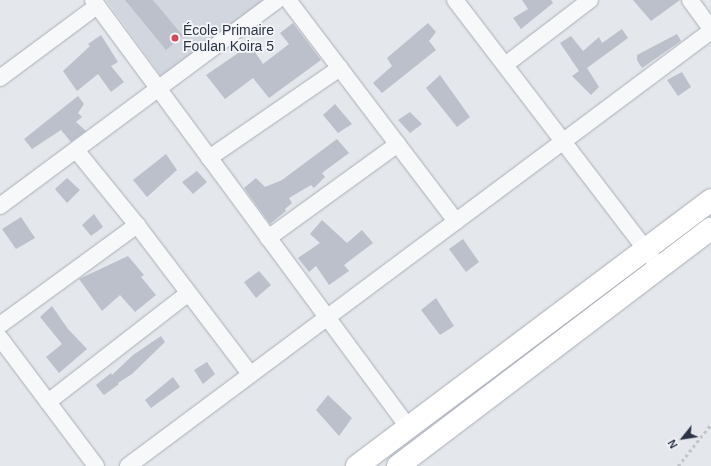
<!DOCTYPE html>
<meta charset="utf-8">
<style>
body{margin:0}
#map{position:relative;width:711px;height:466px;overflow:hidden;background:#e4e7ec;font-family:Arial,sans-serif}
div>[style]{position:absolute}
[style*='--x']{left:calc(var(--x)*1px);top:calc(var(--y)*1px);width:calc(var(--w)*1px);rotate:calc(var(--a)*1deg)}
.built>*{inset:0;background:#d2d6de}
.building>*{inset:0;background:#bbc0ca}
.path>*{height:2.5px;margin-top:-1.25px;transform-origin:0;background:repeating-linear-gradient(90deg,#c2c5cb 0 3px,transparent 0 6px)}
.roads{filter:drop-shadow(0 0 1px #a9aeb7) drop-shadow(0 0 1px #a9aeb7)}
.minor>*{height:16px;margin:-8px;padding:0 8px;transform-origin:8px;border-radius:8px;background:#f7f8fa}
.secondary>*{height:22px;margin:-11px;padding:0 11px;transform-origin:11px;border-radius:11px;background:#fff}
.dots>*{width:11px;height:11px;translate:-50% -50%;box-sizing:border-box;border:2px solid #f4f6f9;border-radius:50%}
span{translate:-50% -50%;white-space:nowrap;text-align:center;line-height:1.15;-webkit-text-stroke:3.5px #f4f6f9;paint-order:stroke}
.poi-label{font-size:14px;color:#2b3445}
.left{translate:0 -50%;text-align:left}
.north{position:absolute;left:663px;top:418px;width:40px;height:40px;-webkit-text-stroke:3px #f4f6f9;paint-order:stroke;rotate:240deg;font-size:11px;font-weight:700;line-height:16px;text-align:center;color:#2b3445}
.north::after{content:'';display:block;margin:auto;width:14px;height:18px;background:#2b3445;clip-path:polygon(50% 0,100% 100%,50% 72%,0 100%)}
</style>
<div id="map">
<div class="built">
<i style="clip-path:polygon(106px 0,267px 0,162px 77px)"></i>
</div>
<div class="building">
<i style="clip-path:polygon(125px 0,153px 0,183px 36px,166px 50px)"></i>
<i style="clip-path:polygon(522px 0,551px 0,553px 3px,521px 29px,513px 18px,528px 9px)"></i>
<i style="clip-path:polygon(633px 0,680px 0,651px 21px)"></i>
<i style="clip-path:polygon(293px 23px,321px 60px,269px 98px,253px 78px,225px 99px,206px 75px,250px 45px,263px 64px,289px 44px,280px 33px)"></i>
<i style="clip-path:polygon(428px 23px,436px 32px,429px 41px,436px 50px,382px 93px,373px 83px,392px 66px,387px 58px)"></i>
<i style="clip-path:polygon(622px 29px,628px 38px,587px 68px,599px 87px,591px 95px,572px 76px,579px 71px,560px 43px,571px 36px,583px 51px,599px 37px,602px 43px)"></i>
<i style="clip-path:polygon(677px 34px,681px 41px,642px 68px,637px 60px,637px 55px)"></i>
<i style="clip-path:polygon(101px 35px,118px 62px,111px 66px,124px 82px,111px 92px,98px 74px,77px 91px,63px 71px,90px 46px,88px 44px)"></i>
<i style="clip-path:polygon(682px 72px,691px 87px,678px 96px,667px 80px)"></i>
<i style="clip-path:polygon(440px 75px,470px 117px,457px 127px,426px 88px)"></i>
<i style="clip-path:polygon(78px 96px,84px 104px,78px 113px,82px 117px,76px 122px,86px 131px,71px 142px,61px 130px,32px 149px,24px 139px)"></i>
<i style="clip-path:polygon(335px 104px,352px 124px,338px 133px,323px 115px)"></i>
<i style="clip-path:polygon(410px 112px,422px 124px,410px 133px,398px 120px)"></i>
<i style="clip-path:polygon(337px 139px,349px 153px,322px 173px,325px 177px,314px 188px,311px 185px,289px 198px,292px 203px,285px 209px,286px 211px,270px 224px,244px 188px,256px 178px,265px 187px,282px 180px)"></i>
<i style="clip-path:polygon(166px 154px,177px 170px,147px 197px,133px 180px)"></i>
<i style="clip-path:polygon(197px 171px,207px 182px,193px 194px,182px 182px)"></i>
<i style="clip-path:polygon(67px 178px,80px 190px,67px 203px,55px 189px)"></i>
<i style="clip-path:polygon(94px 214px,103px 227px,91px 236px,82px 225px)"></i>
<i style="clip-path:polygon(21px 217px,35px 238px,16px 249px,2px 229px)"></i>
<i style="clip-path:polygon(322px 220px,347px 243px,362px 230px,373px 243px,344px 265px,349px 271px,329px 285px,316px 266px,309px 272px,298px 258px,320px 243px,310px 234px)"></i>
<i style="clip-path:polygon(463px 239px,479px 262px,466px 272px,449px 249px)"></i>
<i style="clip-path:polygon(128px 256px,144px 275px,141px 277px,156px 295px,135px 312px,120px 295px,102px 311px,79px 279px)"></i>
<i style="clip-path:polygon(259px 271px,271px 285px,256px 298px,244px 282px)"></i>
<i style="clip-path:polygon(436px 298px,454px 326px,440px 335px,421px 310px)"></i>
<i style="clip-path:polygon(52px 306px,68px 329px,87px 349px,59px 373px,46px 357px,62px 344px,40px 317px)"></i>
<i style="clip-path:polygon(161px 336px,165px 342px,132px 374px,118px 383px,119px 384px,104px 395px,102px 393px,96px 385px,111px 373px,112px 375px,133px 355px)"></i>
<i style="clip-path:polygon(207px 362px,215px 374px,203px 384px,194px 370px)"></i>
<i style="clip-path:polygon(173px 377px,180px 387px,151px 408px,145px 400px)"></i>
<i style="clip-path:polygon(328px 395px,352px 418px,339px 436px,316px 410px)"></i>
</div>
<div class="path">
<i style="--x:678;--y:466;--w:53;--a:-51.8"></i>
</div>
<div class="roads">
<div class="minor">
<i style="--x:93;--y:0;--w:531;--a:53.58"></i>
<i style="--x:288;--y:0;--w:278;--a:52.8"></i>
<i style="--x:455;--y:0;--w:325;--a:52.6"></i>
<i style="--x:690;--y:0;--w:36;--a:54"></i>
<i style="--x:505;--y:65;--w:107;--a:-37.4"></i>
<i style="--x:0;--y:78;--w:121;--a:-36.6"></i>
<i style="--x:76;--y:150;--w:97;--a:50.9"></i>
<i style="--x:137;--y:225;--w:187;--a:52.8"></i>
<i style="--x:209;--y:158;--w:159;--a:-34.5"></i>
<i style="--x:0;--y:206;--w:345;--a:-36.6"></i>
<i style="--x:268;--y:238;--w:160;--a:-35.9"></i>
<i style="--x:0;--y:325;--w:170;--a:-36.1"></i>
<i style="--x:0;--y:338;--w:160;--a:53.1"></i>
<i style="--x:48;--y:402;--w:176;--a:-37.8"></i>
<i style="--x:128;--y:466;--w:727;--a:-36.73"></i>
</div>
<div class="secondary">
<i style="--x:357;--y:466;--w:443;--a:-36.9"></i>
<i style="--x:398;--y:466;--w:393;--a:-37.2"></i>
</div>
</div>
<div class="dots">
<i style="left:175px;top:38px;background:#d1495b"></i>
</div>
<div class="poi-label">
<span class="left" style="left:183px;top:38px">École Primaire<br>Foulan Koira 5</span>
</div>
<div class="north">N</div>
</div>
